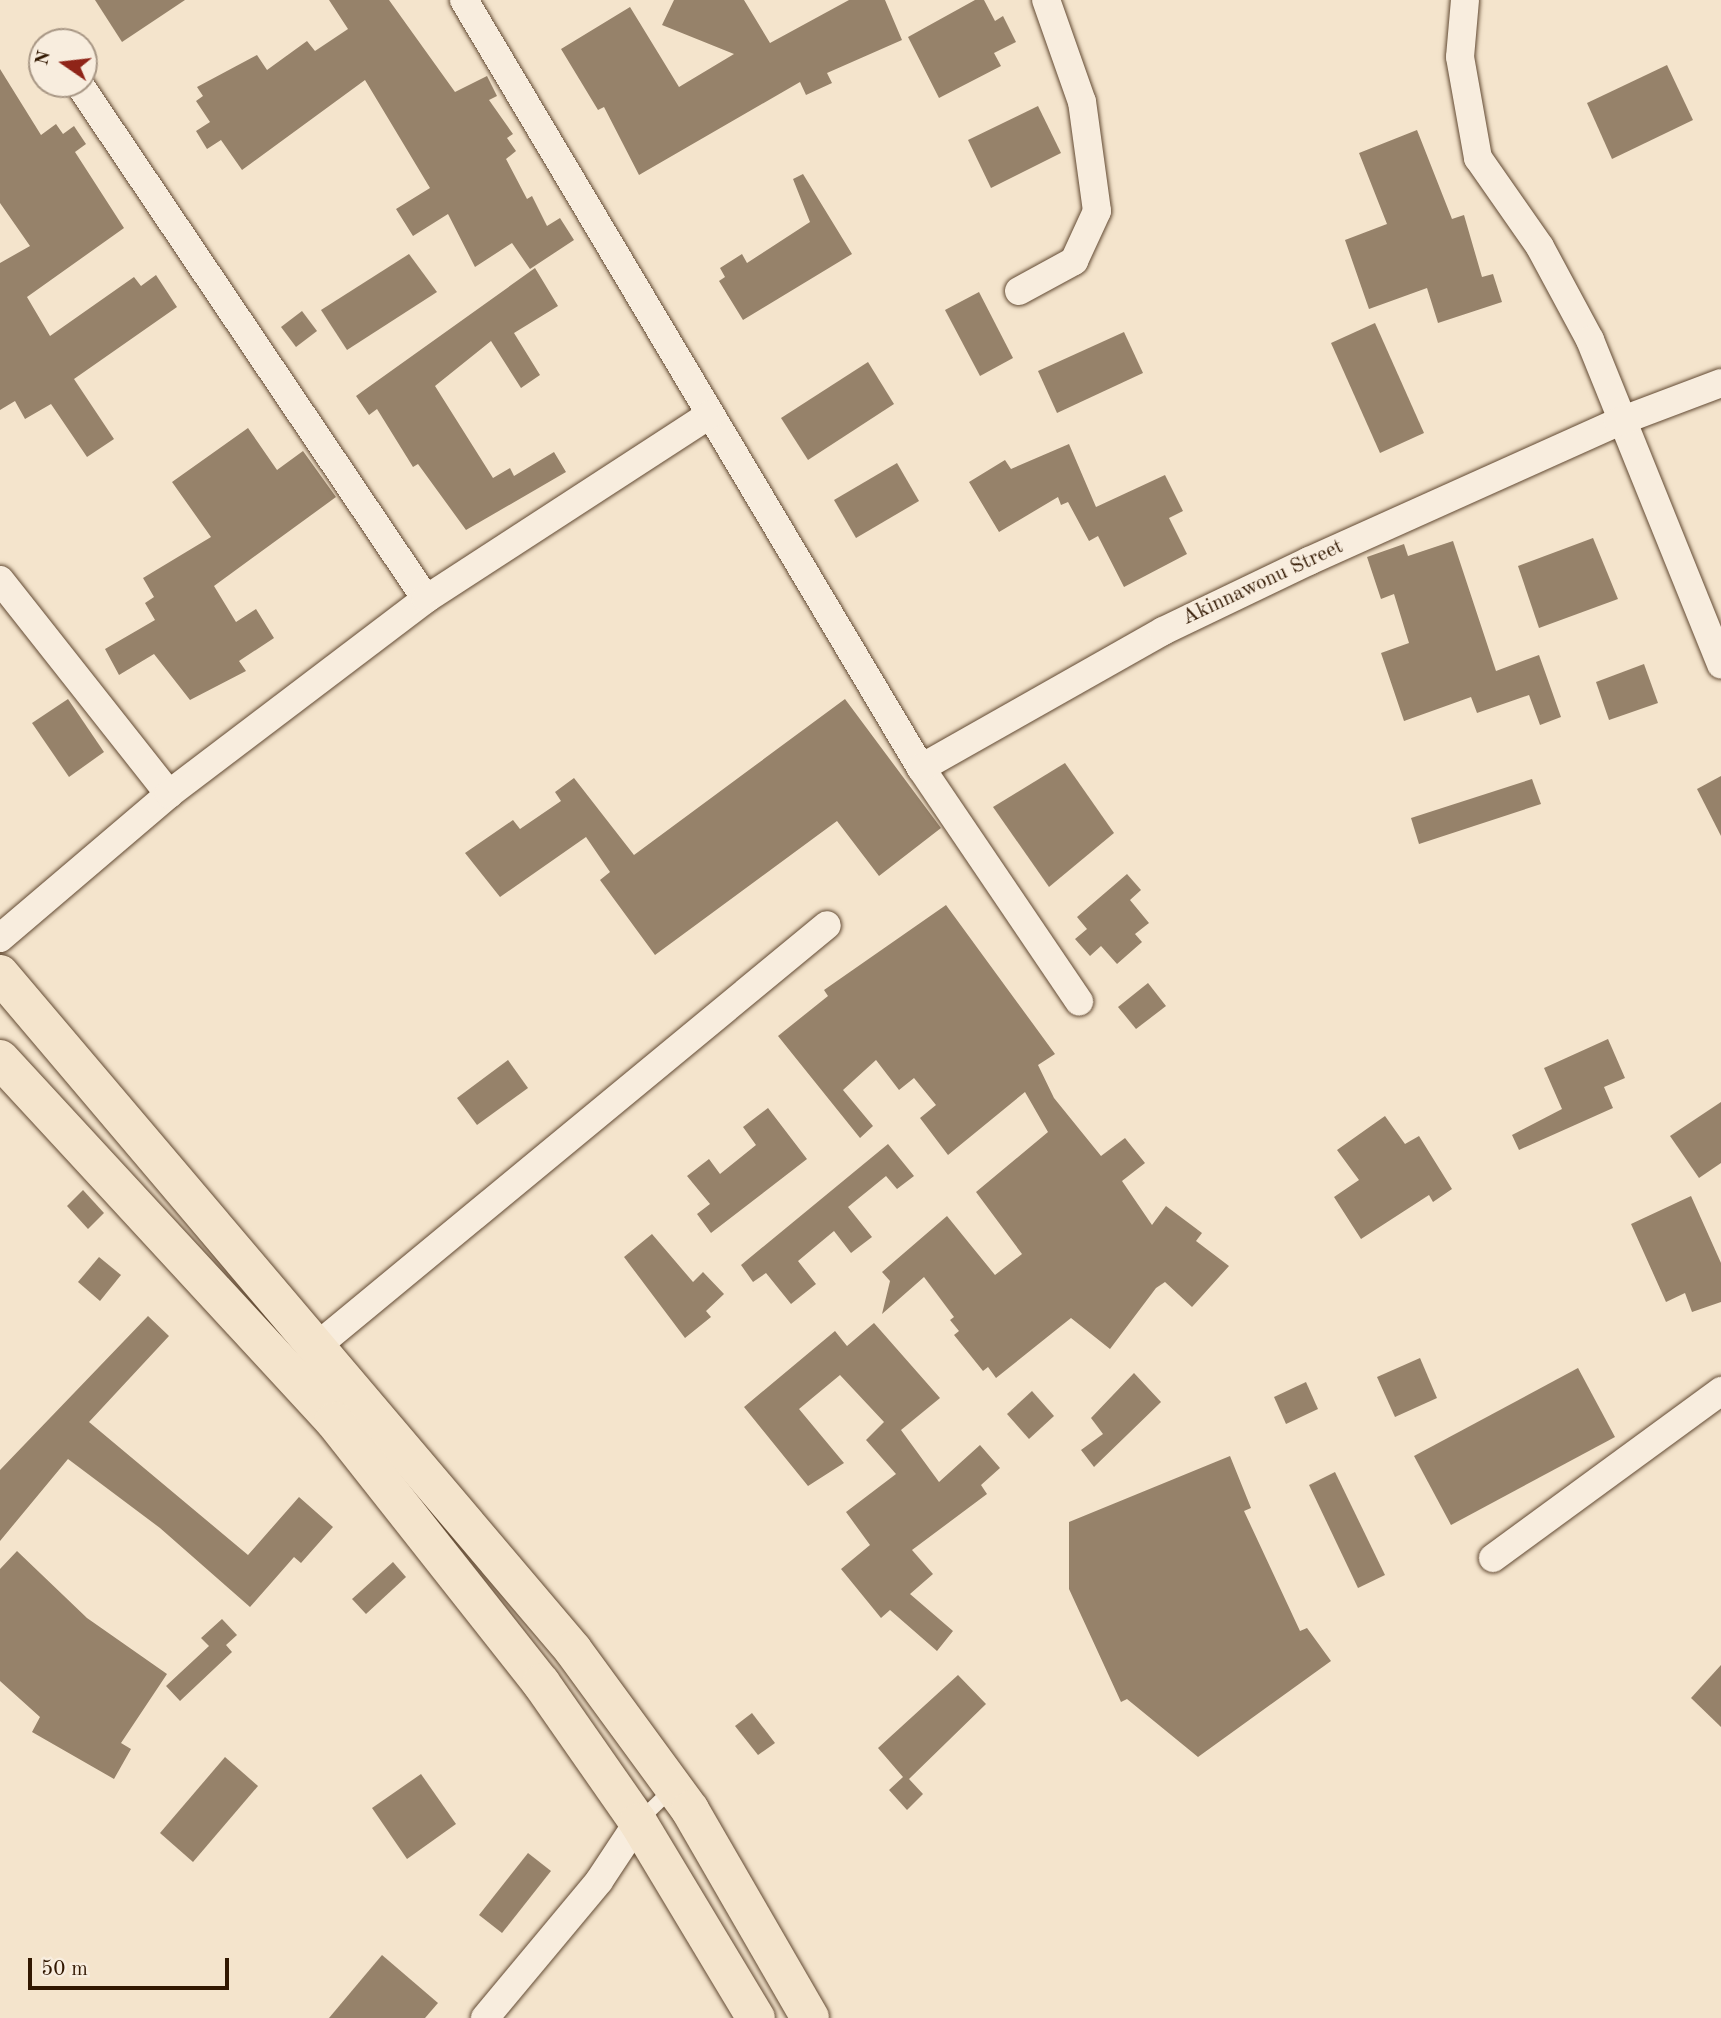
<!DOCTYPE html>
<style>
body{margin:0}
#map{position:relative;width:1721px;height:2018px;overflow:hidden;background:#f4e4cc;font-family:"Old Standard TT",serif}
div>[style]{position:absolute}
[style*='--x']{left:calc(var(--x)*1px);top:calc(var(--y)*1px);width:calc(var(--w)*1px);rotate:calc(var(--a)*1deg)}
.building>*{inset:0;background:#96826a}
.roads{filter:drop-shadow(0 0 2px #624a33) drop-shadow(0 0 2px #624a33)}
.service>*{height:14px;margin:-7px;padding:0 7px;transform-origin:7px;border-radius:7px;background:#f8edde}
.minor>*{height:28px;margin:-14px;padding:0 14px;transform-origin:14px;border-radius:14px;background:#f8edde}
.primary>*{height:38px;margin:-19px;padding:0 19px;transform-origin:19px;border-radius:19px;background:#f4e4cc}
span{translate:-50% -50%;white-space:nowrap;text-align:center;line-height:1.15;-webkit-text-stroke:5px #f8edde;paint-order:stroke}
.street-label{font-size:21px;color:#311700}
.north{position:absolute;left:28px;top:28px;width:70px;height:70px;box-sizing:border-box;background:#f8edde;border:2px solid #a89785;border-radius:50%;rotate:284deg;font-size:19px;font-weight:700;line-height:28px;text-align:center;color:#311700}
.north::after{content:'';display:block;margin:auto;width:24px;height:32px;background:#8f2418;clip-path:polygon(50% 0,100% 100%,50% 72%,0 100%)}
.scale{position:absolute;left:28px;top:1958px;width:201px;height:32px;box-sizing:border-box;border:4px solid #311700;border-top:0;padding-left:9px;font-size:21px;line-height:24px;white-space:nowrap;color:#311700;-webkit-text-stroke:5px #f8edde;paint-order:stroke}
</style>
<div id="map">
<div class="building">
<i style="clip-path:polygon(95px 0,185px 0,122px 42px)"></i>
<i style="clip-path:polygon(329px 0,389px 0,455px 92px,487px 76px,497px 96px,489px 100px,513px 134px,507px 138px,516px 151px,506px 159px,527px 199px,532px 196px,547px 226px,560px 218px,574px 240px,530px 269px,512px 243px,475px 267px,448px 214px,413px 236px,396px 209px,430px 188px,365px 80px,242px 170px,221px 140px,207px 149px,196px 131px,210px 122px,196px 101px,203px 96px,197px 87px,257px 55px,267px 70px,307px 41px,315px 51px,348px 29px)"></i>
<i style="clip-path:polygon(674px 0,744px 0,770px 43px,849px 0,885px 0,902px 40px,827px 73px,832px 83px,806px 95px,800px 82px,639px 175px,604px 107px,598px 110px,561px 49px,630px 7px,679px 87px,734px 54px,662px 25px)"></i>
<i style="clip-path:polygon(975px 0,984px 0,995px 21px,1003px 16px,1016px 42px,994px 53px,1001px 66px,939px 98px,908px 37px)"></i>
<i style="clip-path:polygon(1667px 65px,1693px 120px,1612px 159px,1587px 103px)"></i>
<i style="clip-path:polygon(0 69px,41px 135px,56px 124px,63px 134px,74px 126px,86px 144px,75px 152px,124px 228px,27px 297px,50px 336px,134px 277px,141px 286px,156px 275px,177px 307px,74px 379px,114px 439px,87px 457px,51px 404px,25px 419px,15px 401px,0 410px,0 263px,30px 246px,0 203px)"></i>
<i style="clip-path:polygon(1038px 106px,1061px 153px,991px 188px,968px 140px)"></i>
<i style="clip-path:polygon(1417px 130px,1452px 219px,1464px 215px,1482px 277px,1493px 274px,1502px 302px,1438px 323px,1427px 288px,1369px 309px,1345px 240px,1387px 224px,1359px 153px)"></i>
<i style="clip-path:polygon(803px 174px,852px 254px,743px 320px,719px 281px,725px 277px,720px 268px,742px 254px,747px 263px,810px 222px,793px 179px)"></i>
<i style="clip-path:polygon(409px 254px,437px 292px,347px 350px,321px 310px)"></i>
<i style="clip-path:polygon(535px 268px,558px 306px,514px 333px,540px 375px,521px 388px,491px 341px,435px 386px,493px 478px,510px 468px,514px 476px,554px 452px,566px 472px,466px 530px,418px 464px,413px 467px,377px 409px,369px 415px,356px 396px)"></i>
<i style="clip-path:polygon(979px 292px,1013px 358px,980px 376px,945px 310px)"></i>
<i style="clip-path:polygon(302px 311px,317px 331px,296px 347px,281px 327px)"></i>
<i style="clip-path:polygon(1375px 323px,1424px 433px,1380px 453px,1331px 343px)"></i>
<i style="clip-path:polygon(1124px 332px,1143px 373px,1057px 413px,1038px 371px)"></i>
<i style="clip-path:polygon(868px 362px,894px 404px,808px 460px,781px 418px)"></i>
<i style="clip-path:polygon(248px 428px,277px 470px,303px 451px,336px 497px,214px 586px,236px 622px,256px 609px,274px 638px,239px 661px,246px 671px,190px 700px,154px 654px,119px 675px,105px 649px,155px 620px,145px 603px,154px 597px,143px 578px,211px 537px,172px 482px)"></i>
<i style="clip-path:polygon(1069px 444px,1096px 507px,1165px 475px,1183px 511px,1169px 518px,1187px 554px,1124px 587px,1098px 536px,1089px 541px,1068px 502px,1061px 505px,1058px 497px,999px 532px,969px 482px,1005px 460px,1011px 469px)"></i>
<i style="clip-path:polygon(897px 463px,919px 501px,856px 538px,834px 500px)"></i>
<i style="clip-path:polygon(1593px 538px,1618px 599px,1539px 628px,1518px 566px)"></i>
<i style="clip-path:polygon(1453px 541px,1496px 671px,1539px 655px,1561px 717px,1540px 725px,1529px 695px,1477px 713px,1471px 697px,1404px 721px,1381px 653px,1409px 643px,1394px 594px,1381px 599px,1367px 557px,1404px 544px,1408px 556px)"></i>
<i style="clip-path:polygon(1644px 664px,1658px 703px,1609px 720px,1596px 682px)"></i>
<i style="clip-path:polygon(68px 699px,104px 752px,69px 777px,32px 723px)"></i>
<i style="clip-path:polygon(845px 699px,941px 828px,879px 876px,837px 821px,655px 955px,600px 880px,610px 872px,586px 837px,500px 897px,465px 853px,513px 820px,520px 829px,561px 801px,555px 792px,574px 778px,634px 855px)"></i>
<i style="clip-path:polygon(1065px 763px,1114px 833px,1049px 887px,993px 807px)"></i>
<i style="clip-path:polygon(1721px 776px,1721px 836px,1697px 789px)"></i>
<i style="clip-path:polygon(1532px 779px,1541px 804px,1419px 844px,1411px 818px)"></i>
<i style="clip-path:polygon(1127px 874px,1141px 890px,1130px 900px,1149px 923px,1135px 934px,1142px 942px,1117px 964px,1101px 946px,1090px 956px,1075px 939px,1087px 929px,1077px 917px)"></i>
<i style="clip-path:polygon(946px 905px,1055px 1054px,1038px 1065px,1054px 1098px,1101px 1156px,1125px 1138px,1145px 1163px,1122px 1181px,1152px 1225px,1166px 1206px,1202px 1233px,1196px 1241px,1229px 1266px,1192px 1307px,1165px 1282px,1156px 1288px,1110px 1349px,1071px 1318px,996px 1378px,988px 1367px,983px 1371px,954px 1335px,959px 1331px,950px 1320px,954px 1317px,924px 1277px,882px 1314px,890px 1281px,882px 1272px,947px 1216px,995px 1275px,1022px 1254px,976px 1192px,1048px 1132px,1025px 1092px,948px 1155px,920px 1118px,936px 1105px,914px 1078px,899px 1090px,876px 1060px,843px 1090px,873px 1126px,860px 1138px,778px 1036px,828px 996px,824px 990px)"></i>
<i style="clip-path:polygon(1148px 983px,1166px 1006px,1136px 1029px,1118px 1007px)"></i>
<i style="clip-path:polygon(1608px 1039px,1625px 1078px,1604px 1087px,1613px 1108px,1519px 1150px,1512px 1135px,1562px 1109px,1544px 1068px)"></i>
<i style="clip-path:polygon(508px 1060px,528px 1088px,477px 1125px,457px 1098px)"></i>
<i style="clip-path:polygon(1721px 1102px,1721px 1163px,1699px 1178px,1670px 1136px)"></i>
<i style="clip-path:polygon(768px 1108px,807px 1159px,711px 1233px,697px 1214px,710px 1204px,687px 1176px,709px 1159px,720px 1174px,756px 1145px,743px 1127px)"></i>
<i style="clip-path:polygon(1385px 1116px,1405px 1144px,1419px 1136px,1452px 1189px,1433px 1202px,1429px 1195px,1361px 1239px,1334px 1197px,1359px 1180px,1337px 1150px)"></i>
<i style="clip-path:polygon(888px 1144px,914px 1176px,897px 1189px,886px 1176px,848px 1207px,872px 1237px,851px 1253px,834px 1231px,798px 1261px,816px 1284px,791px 1304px,766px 1273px,753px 1282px,741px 1265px)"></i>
<i style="clip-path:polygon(83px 1190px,104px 1213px,88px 1229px,67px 1206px)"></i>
<i style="clip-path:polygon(1691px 1196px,1721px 1263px,1721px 1302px,1692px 1312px,1685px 1293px,1666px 1302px,1631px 1224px)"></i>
<i style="clip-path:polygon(652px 1234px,693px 1282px,703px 1272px,724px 1294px,706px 1311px,711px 1317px,685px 1338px,624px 1257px)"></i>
<i style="clip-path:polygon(99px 1257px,121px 1275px,100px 1301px,78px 1282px)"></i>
<i style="clip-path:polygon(148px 1316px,169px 1336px,89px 1422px,248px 1555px,299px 1497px,333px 1527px,301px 1563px,294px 1557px,250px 1607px,160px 1528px,68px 1459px,0 1541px,0 1470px)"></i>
<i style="clip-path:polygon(874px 1323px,940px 1398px,901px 1430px,939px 1482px,980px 1445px,1000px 1468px,981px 1485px,987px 1494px,912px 1550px,933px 1574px,910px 1594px,953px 1631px,937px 1651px,890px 1610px,881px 1618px,841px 1569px,870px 1545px,846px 1512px,896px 1474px,866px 1440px,884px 1422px,840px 1375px,799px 1409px,844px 1463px,808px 1486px,744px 1407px,835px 1331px,847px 1346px)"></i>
<i style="clip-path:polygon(1420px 1358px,1437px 1398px,1395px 1417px,1377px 1377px)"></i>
<i style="clip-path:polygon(1578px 1368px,1615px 1437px,1451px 1525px,1414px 1456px)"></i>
<i style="clip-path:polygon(1134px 1373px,1161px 1402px,1094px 1467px,1081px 1450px,1103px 1434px,1091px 1418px)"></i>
<i style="clip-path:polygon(1306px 1382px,1318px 1409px,1286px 1424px,1274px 1397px)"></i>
<i style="clip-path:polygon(1032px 1391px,1054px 1416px,1029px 1439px,1007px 1414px)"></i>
<i style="clip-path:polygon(1230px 1456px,1251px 1508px,1244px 1511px,1300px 1631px,1307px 1628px,1331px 1661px,1198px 1757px,1127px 1699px,1121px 1702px,1069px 1589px,1069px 1522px)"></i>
<i style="clip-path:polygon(1335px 1472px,1385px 1575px,1358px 1588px,1309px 1485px)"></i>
<i style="clip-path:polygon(17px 1551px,87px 1618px,167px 1674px,121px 1743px,131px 1749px,114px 1779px,32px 1732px,40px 1717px,0 1681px,0 1569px)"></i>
<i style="clip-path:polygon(393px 1562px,406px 1577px,366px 1614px,352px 1599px)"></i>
<i style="clip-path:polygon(222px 1619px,237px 1635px,226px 1645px,232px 1652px,180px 1701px,166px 1686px,209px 1646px,201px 1638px)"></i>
<i style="clip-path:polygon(1721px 1665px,1721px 1727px,1691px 1698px)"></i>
<i style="clip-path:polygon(958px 1675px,986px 1704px,909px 1779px,923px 1794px,907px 1810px,889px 1790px,903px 1777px,878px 1748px)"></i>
<i style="clip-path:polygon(752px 1713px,775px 1743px,758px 1755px,735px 1726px)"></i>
<i style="clip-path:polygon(225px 1757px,258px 1786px,193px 1862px,160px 1833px)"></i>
<i style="clip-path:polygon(421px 1774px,456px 1824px,407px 1859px,372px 1808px)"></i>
<i style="clip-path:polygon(528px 1853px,551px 1871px,502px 1933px,479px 1915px)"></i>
<i style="clip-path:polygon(382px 1955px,438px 2003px,425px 2018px,329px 2018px)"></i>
</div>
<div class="roads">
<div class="service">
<i style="--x:639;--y:1821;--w:46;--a:-44.1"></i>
</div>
<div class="minor">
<i style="--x:464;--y:0;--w:894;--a:59.25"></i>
<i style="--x:921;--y:768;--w:282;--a:55.9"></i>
<i style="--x:1465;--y:0;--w:57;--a:95"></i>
<i style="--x:1460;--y:57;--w:103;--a:79.9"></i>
<i style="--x:1478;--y:158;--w:108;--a:55.1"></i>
<i style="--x:1540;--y:247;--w:106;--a:61.7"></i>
<i style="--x:1590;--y:340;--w:350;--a:68"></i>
<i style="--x:79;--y:84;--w:621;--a:56.03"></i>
<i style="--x:1019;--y:291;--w:63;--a:-28.6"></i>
<i style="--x:1074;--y:261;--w:55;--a:-65.3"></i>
<i style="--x:1097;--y:211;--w:110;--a:-97.8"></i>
<i style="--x:1082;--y:102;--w:108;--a:-109.4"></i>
<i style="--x:0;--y:580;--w:273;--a:51.7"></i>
<i style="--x:921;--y:768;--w:278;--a:-29.5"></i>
<i style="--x:1163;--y:631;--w:162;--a:-25.6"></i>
<i style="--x:1309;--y:561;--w:339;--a:-24.2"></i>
<i style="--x:1618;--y:422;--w:110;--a:-20.7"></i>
<i style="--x:0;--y:938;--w:222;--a:-40.4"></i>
<i style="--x:169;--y:794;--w:323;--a:-37.2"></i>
<i style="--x:426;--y:599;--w:338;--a:-33"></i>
<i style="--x:317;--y:1346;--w:661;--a:-39.54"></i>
<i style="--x:1493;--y:1558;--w:283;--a:-36.2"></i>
<i style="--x:485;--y:2018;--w:178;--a:-50.2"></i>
<i style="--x:599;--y:1881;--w:71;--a:-56.5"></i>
</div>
<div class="primary">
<i style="--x:0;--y:974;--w:886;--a:49.71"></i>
<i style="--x:573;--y:1650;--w:198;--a:53.8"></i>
<i style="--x:690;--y:1810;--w:240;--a:60"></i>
<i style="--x:0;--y:1059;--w:493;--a:47.3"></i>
<i style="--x:334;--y:1421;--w:334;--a:51.7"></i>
<i style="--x:541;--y:1683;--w:169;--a:55.1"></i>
<i style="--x:638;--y:1822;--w:229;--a:59"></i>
</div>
</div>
<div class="street-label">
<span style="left:1263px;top:583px;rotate:-25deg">Akinnawonu Street</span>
</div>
<div class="north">N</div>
<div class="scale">50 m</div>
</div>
